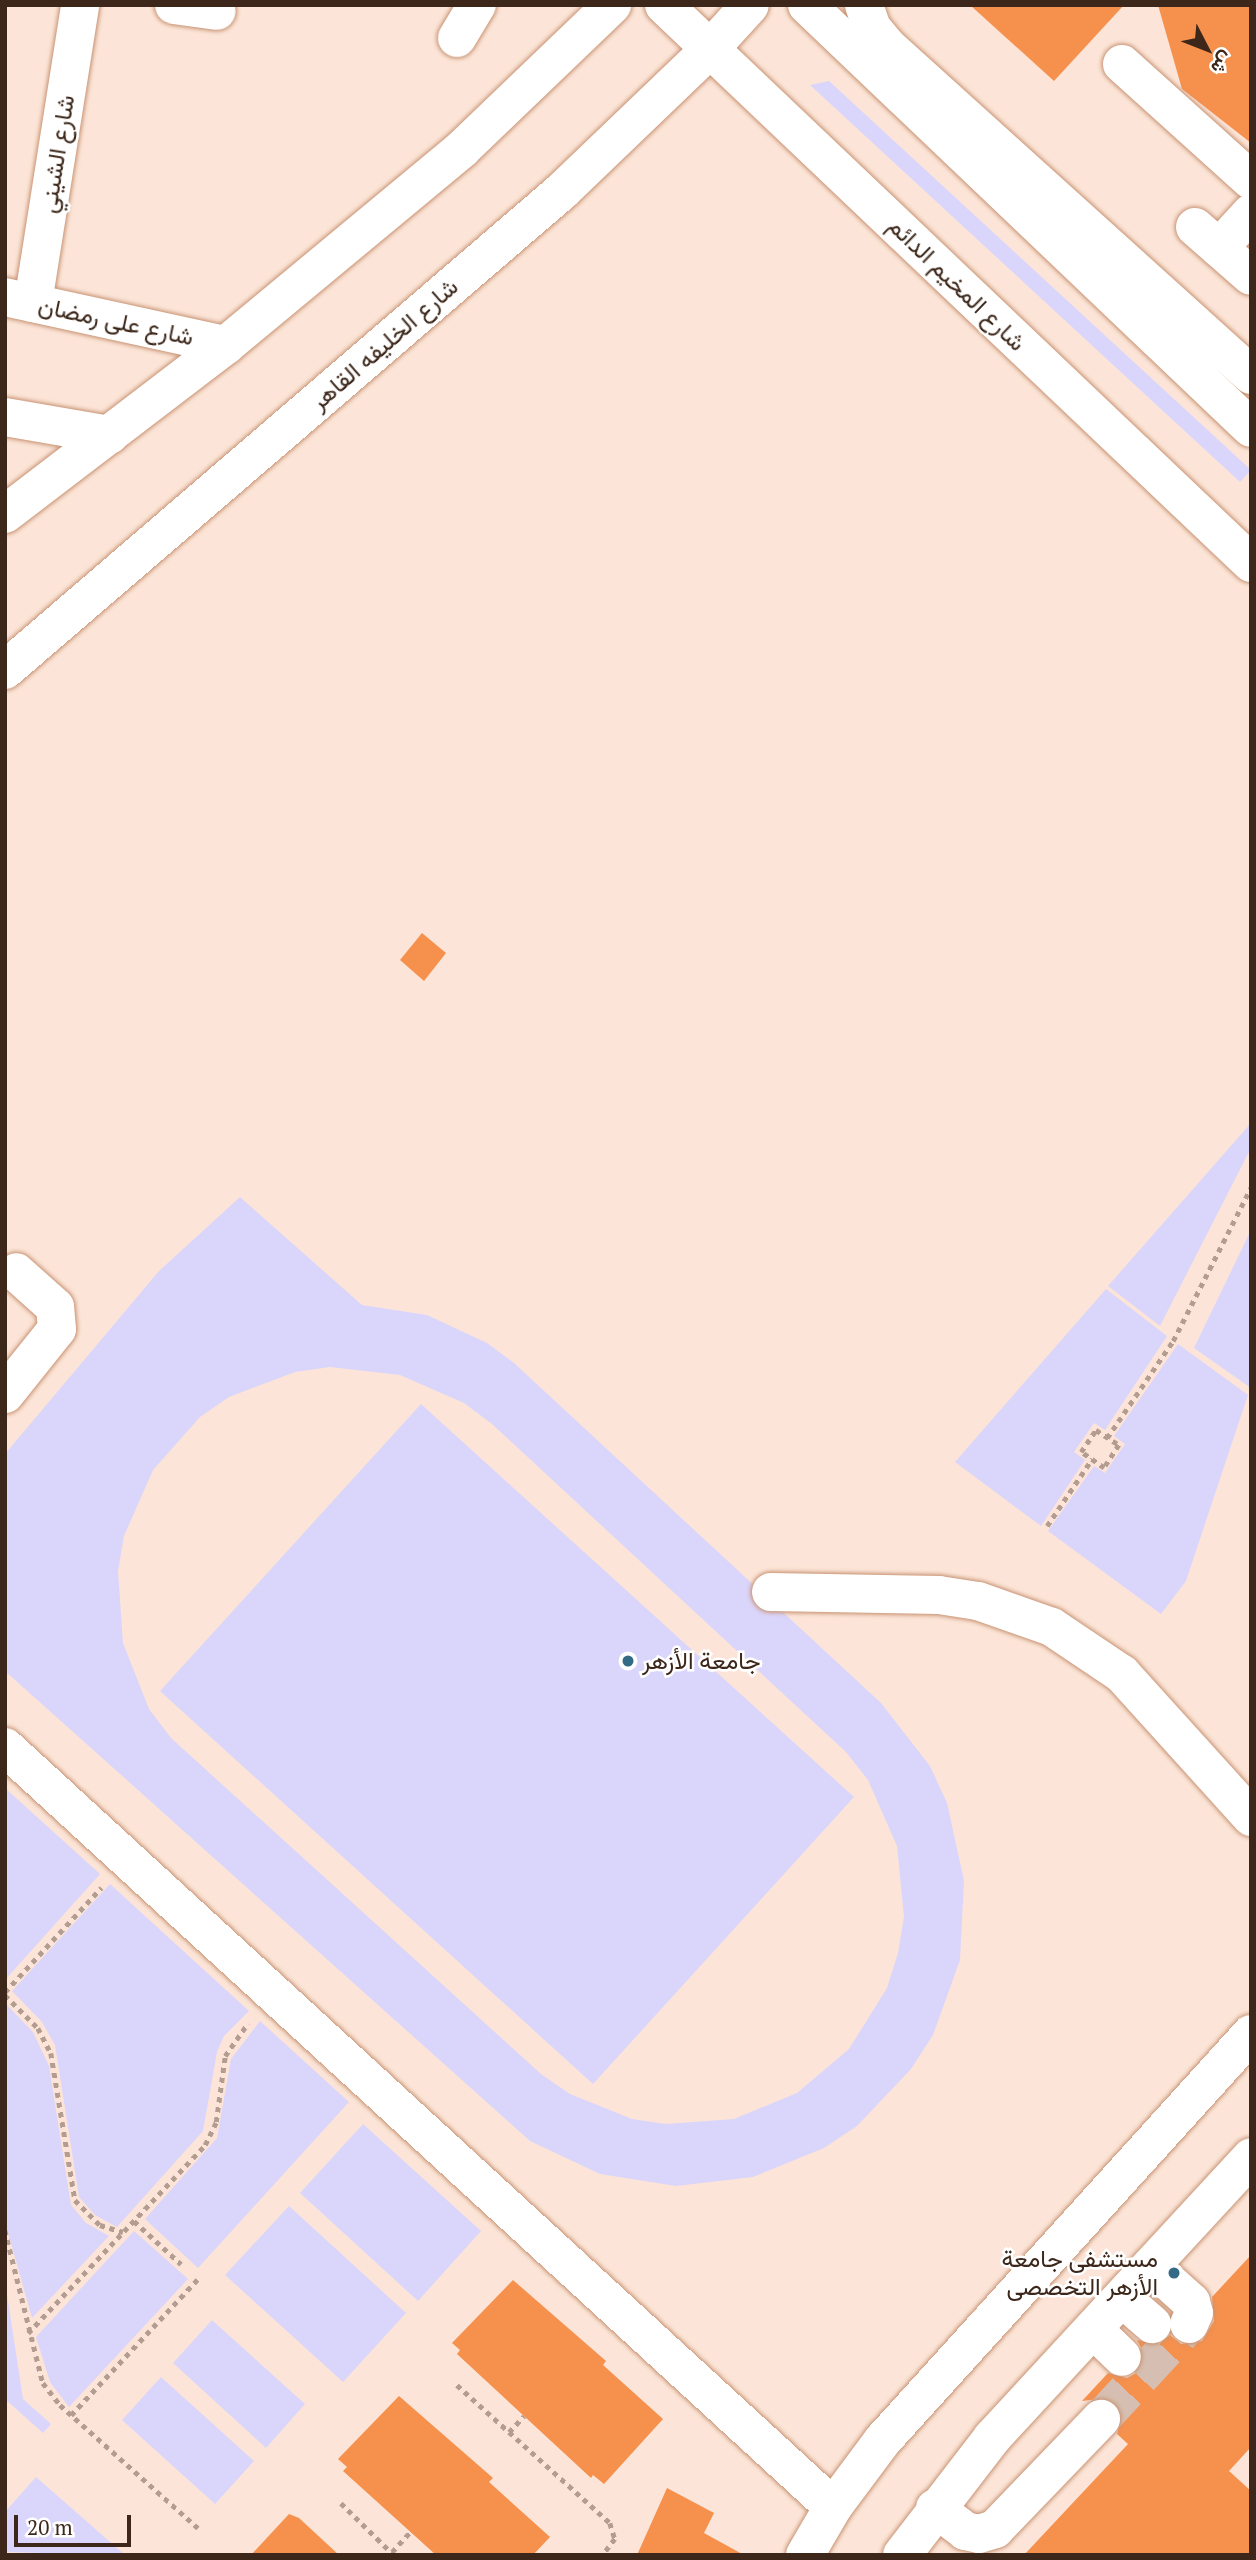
<!DOCTYPE html>
<meta charset="utf-8">
<style>
body{margin:0}
#map{position:relative;width:1256px;height:2560px;overflow:hidden;background:#fce5d8;font-family:"PT Serif",Vazirmatn,serif}
div>[style]{position:absolute}
[style*='--x']{left:calc(var(--x)*1px);top:calc(var(--y)*1px);width:calc(var(--w)*1px);rotate:calc(var(--a)*1deg)}
.green>*{inset:0;background:#dad5fb}
.building>*{inset:0;background:#f6904d}
.minor-tunnel>*{height:38px;margin-top:-19px;transform-origin:0;background:repeating-linear-gradient(90deg,#d6bfb2 0 38px,transparent 0 57px)}
.path>*{height:4.5px;margin-top:-2.25px;transform-origin:0;background:repeating-linear-gradient(90deg,#b39d90 0 5px,transparent 0 10px)}
.roads{filter:drop-shadow(0 0 2px #c89373) drop-shadow(0 0 2px #c89373)}
.minor>*{height:38px;margin:-19px;padding:0 19px;transform-origin:19px;border-radius:19px;background:#fff}
.major>*{height:38px;margin:-19px;padding:0 19px;transform-origin:19px;border-radius:19px;background:#fff}
.dots>*{width:19px;height:19px;translate:-50% -50%;box-sizing:border-box;border:4px solid #fff;border-radius:50%}
span{translate:-50% -50%;white-space:nowrap;text-align:center;line-height:1.15;-webkit-text-stroke:5px #fff;paint-order:stroke}
.street-label{font-size:24px;color:#3c271a}
.poi-label{font-size:24px;color:#3c271a}
.left{translate:0 -50%;text-align:left}
.right{translate:-100% -50%;text-align:right}
.frame{position:absolute;inset:0;border:7px solid #3c271a;pointer-events:none}
.north{position:absolute;left:1172px;top:14px;width:70px;height:70px;-webkit-text-stroke:5px #fff;paint-order:stroke;rotate:132deg;font-size:19px;font-weight:700;line-height:28px;text-align:center;color:#3c271a}
.north::after{content:'';display:block;margin:auto;width:24px;height:32px;background:#3c271a;clip-path:polygon(50% 0,100% 100%,50% 72%,0 100%)}
.scale{position:absolute;left:14px;top:2515px;width:117px;height:32px;box-sizing:border-box;border:4px solid #3c271a;border-top:0;padding-left:9px;font-size:21px;line-height:24px;white-space:nowrap;color:#3c271a;-webkit-text-stroke:5px #fff;paint-order:stroke}
</style>
<div id="map">
<div class="green">
<i style="clip-path:polygon(829px 81px,1251px 470px,1240px 482px,810px 85px)"></i>
<i style="clip-path:polygon(1251px 1123px,1251px 1148px,1160px 1326px,1108px 1286px)"></i>
<i style="clip-path:polygon(evenodd,240px 1197px,362px 1305px,427px 1315px,487px 1343px,514px 1363px,881px 1703px,930px 1766px,947px 1803px,964px 1881px,960px 1960px,933px 2035px,911px 2069px,857px 2126px,824px 2148px,753px 2177px,676px 2186px,600px 2174px,530px 2141px,5px 1671px,5px 1454px,159px 1271px,240px 1197px,330px 1367px,400px 1375px,464px 1403px,492px 1424px,846px 1752px,868px 1780px,897px 1846px,904px 1917px,898px 1953px,887px 1988px,849px 2049px,797px 2093px,734px 2119px,666px 2124px,632px 2119px,570px 2094px,541px 2074px,171px 1738px,149px 1709px,123px 1643px,118px 1571px,124px 1536px,153px 1470px,200px 1417px,229px 1397px,295px 1372px,330px 1367px)"></i>
<i style="clip-path:polygon(1251px 1230px,1251px 1388px,1194px 1348px)"></i>
<i style="clip-path:polygon(1106px 1289px,1167px 1336px,1105px 1430px,1094px 1423px,1074px 1452px,1085px 1460px,1041px 1526px,955px 1462px)"></i>
<i style="clip-path:polygon(1178px 1344px,1248px 1395px,1186px 1581px,1161px 1614px,1048px 1531px,1094px 1466px,1105px 1473px,1125px 1444px,1114px 1436px)"></i>
<i style="clip-path:polygon(421px 1404px,854px 1797px,593px 2084px,160px 1691px)"></i>
<i style="clip-path:polygon(5px 1788px,100px 1874px,5px 1980px)"></i>
<i style="clip-path:polygon(110px 1884px,249px 2011px,224px 2036px,217px 2052px,203px 2131px,117px 2227px,95px 2215px,79px 2197px,55px 2045px,42px 2022px,12px 1991px)"></i>
<i style="clip-path:polygon(5px 2003px,33px 2032px,49px 2066px,71px 2205px,86px 2223px,109px 2236px,32px 2318px,5px 2222px)"></i>
<i style="clip-path:polygon(260px 2021px,349px 2102px,198px 2268px,145px 2219px,217px 2138px,231px 2059px)"></i>
<i style="clip-path:polygon(363px 2124px,481px 2231px,418px 2301px,300px 2193px)"></i>
<i style="clip-path:polygon(289px 2206px,406px 2313px,343px 2382px,225px 2275px)"></i>
<i style="clip-path:polygon(134px 2231px,188px 2279px,69px 2407px,50px 2382px,36px 2337px)"></i>
<i style="clip-path:polygon(5px 2281px,23px 2399px,51px 2424px,43px 2433px,5px 2399px)"></i>
<i style="clip-path:polygon(212px 2320px,305px 2404px,266px 2448px,173px 2363px)"></i>
<i style="clip-path:polygon(161px 2377px,254px 2461px,215px 2504px,122px 2420px)"></i>
<i style="clip-path:polygon(36px 2477px,125px 2555px,5px 2552px,5px 2512px)"></i>
</div>
<div class="building">
<i style="clip-path:polygon(970px 5px,1124px 5px,1054px 81px)"></i>
<i style="clip-path:polygon(1158px 5px,1251px 5px,1251px 143px,1182px 89px)"></i>
<i style="clip-path:polygon(422px 933px,446px 953px,424px 981px,400px 960px)"></i>
<i style="clip-path:polygon(1251px 2255px,1251px 2447px,1229px 2471px,1251px 2491px,1251px 2555px,1024px 2555px,1128px 2444px,1117px 2434px,1122px 2414px,1116px 2403px,1106px 2398px,1082px 2401px,1108px 2373px,1127px 2378px,1138px 2372px,1143px 2352px,1137px 2340px,1158px 2345px,1170px 2335px,1181px 2344px,1202px 2341px,1214px 2321px,1212px 2297px)"></i>
<i style="clip-path:polygon(513px 2280px,606px 2361px,603px 2365px,663px 2419px,604px 2484px,593px 2475px,591px 2478px,457px 2354px,460px 2350px,452px 2343px)"></i>
<i style="clip-path:polygon(399px 2396px,493px 2478px,489px 2482px,550px 2537px,533px 2555px,436px 2555px,343px 2471px,347px 2467px,338px 2459px)"></i>
<i style="clip-path:polygon(667px 2488px,714px 2513px,704px 2533px,744px 2555px,637px 2555px)"></i>
<i style="clip-path:polygon(289px 2514px,299px 2518px,339px 2555px,251px 2555px)"></i>
</div>
<div class="minor-tunnel">
<i style="--x:1101;--y:2419;--w:129;--a:-47.2"></i>
</div>
<div class="path">
<i style="--x:1096;--y:1430;--w:27;--a:33"></i>
<i style="--x:1119;--y:1445;--w:27;--a:123"></i>
<i style="--x:1104;--y:1468;--w:28;--a:-145"></i>
<i style="--x:1081;--y:1452;--w:27;--a:-56"></i>
<i style="--x:1107;--y:1438;--w:117;--a:-55.8"></i>
<i style="--x:1173;--y:1341;--w:173;--a:-63.1"></i>
<i style="--x:1047;--y:1526;--w:81;--a:-56.1"></i>
<i style="--x:5;--y:1992;--w:142;--a:-47.3"></i>
<i style="--x:5;--y:1995;--w:47;--a:45"></i>
<i style="--x:38;--y:2028;--w:28;--a:63"></i>
<i style="--x:51;--y:2053;--w:149;--a:80.7"></i>
<i style="--x:75;--y:2200;--w:35;--a:45"></i>
<i style="--x:100;--y:2225;--w:24;--a:17"></i>
<i style="--x:134;--y:2221;--w:64;--a:42.5"></i>
<i style="--x:5;--y:2230;--w:158;--a:76.1"></i>
<i style="--x:43;--y:2383;--w:28;--a:52"></i>
<i style="--x:60;--y:2405;--w:185;--a:41.7"></i>
<i style="--x:28;--y:2333;--w:258;--a:-46.7"></i>
<i style="--x:205;--y:2145;--w:25;--a:-64"></i>
<i style="--x:216;--y:2122;--w:67;--a:-82.2"></i>
<i style="--x:225;--y:2056;--w:40;--a:-55.1"></i>
<i style="--x:457;--y:2385;--w:206;--a:42"></i>
<i style="--x:610;--y:2523;--w:17;--a:73"></i>
<i style="--x:615;--y:2539;--w:20;--a:127"></i>
<i style="--x:71;--y:2415;--w:186;--a:-47"></i>
<i style="--x:509;--y:2432;--w:22;--a:-47"></i>
<i style="--x:341;--y:2503;--w:74;--a:44.5"></i>
<i style="--x:392;--y:2552;--w:27;--a:-48"></i>
</div>
<div class="roads">
<div class="minor">
<i style="--x:174;--y:5;--w:43;--a:7.9"></i>
<i style="--x:864;--y:5;--w:24;--a:71"></i>
<i style="--x:872;--y:28;--w:23;--a:50"></i>
<i style="--x:887;--y:46;--w:491;--a:42.1"></i>
<i style="--x:457;--y:38;--w:39;--a:-59"></i>
<i style="--x:1122;--y:64;--w:173;--a:42"></i>
<i style="--x:1195;--y:227;--w:74;--a:41.2"></i>
<i style="--x:1219;--y:248;--w:47;--a:-47.6"></i>
<i style="--x:5;--y:297;--w:226;--a:12.3"></i>
<i style="--x:33;--y:303;--w:302;--a:-81"></i>
<i style="--x:5;--y:417;--w:106;--a:9.8"></i>
<i style="--x:5;--y:1394;--w:83;--a:-51.3"></i>
<i style="--x:57;--y:1329;--w:22;--a:-95"></i>
<i style="--x:55;--y:1307;--w:52;--a:-138.1"></i>
<i style="--x:771;--y:1592;--w:168;--a:1"></i>
<i style="--x:939;--y:1595;--w:39;--a:9"></i>
<i style="--x:978;--y:1601;--w:78;--a:19.4"></i>
<i style="--x:1052;--y:1627;--w:84;--a:33.9"></i>
<i style="--x:1122;--y:1674;--w:193;--a:47.9"></i>
<i style="--x:5;--y:1747;--w:1124;--a:42.55"></i>
<i style="--x:1151;--y:2266;--w:54;--a:42"></i>
<i style="--x:1191;--y:2302;--w:11;--a:75"></i>
<i style="--x:1194;--y:2313;--w:12;--a:114"></i>
<i style="--x:1122;--y:2298;--w:40;--a:41"></i>
<i style="--x:1093;--y:2329;--w:40;--a:44"></i>
<i style="--x:935;--y:2508;--w:38;--a:37"></i>
<i style="--x:965;--y:2531;--w:14;--a:12"></i>
<i style="--x:979;--y:2534;--w:17;--a:-17"></i>
<i style="--x:995;--y:2529;--w:153;--a:-46.1"></i>
<i style="--x:805;--y:2555;--w:56;--a:-59.7"></i>
<i style="--x:833;--y:2507;--w:84;--a:-53.3"></i>
<i style="--x:883;--y:2440;--w:548;--a:-47.81"></i>
<i style="--x:902;--y:2555;--w:148;--a:-52.4"></i>
<i style="--x:992;--y:2438;--w:382;--a:-47.3"></i>
</div>
<div class="major">
<i style="--x:664;--y:5;--w:810;--a:43.55"></i>
<i style="--x:807;--y:5;--w:613;--a:43.61"></i>
<i style="--x:5;--y:514;--w:278;--a:-37.4"></i>
<i style="--x:226;--y:345;--w:307;--a:-39.7"></i>
<i style="--x:462;--y:149;--w:208;--a:-43.8"></i>
<i style="--x:5;--y:670;--w:735;--a:-40.69"></i>
<i style="--x:562;--y:191;--w:205;--a:-43.8"></i>
<i style="--x:710;--y:49;--w:59;--a:-47.7"></i>
</div>
</div>
<div class="dots">
<i style="left:628px;top:1661px;background:#336a85"></i>
<i style="left:1174px;top:2273px;background:#336a85"></i>
</div>
<div class="street-label">
<span style="left:57px;top:154px;rotate:-81deg">شارع الشيني</span>
<span style="left:957px;top:284px;rotate:44deg">شارع المخيم الدائم</span>
<span style="left:116px;top:321px;rotate:12deg">شارع على رمضان</span>
<span style="left:384px;top:344px;rotate:-41deg">شارع الخليفه القاهر</span>
</div>
<div class="poi-label">
<span class="left" style="left:642px;top:1661px">جامعة الأزهر</span>
<span class="right" style="left:1158px;top:2273px">مستشفى جامعة<br>الأزهر التخصصى</span>
</div>
<div class="frame"></div>
<div class="north">ش</div>
<div class="scale">20 m</div>
</div>
